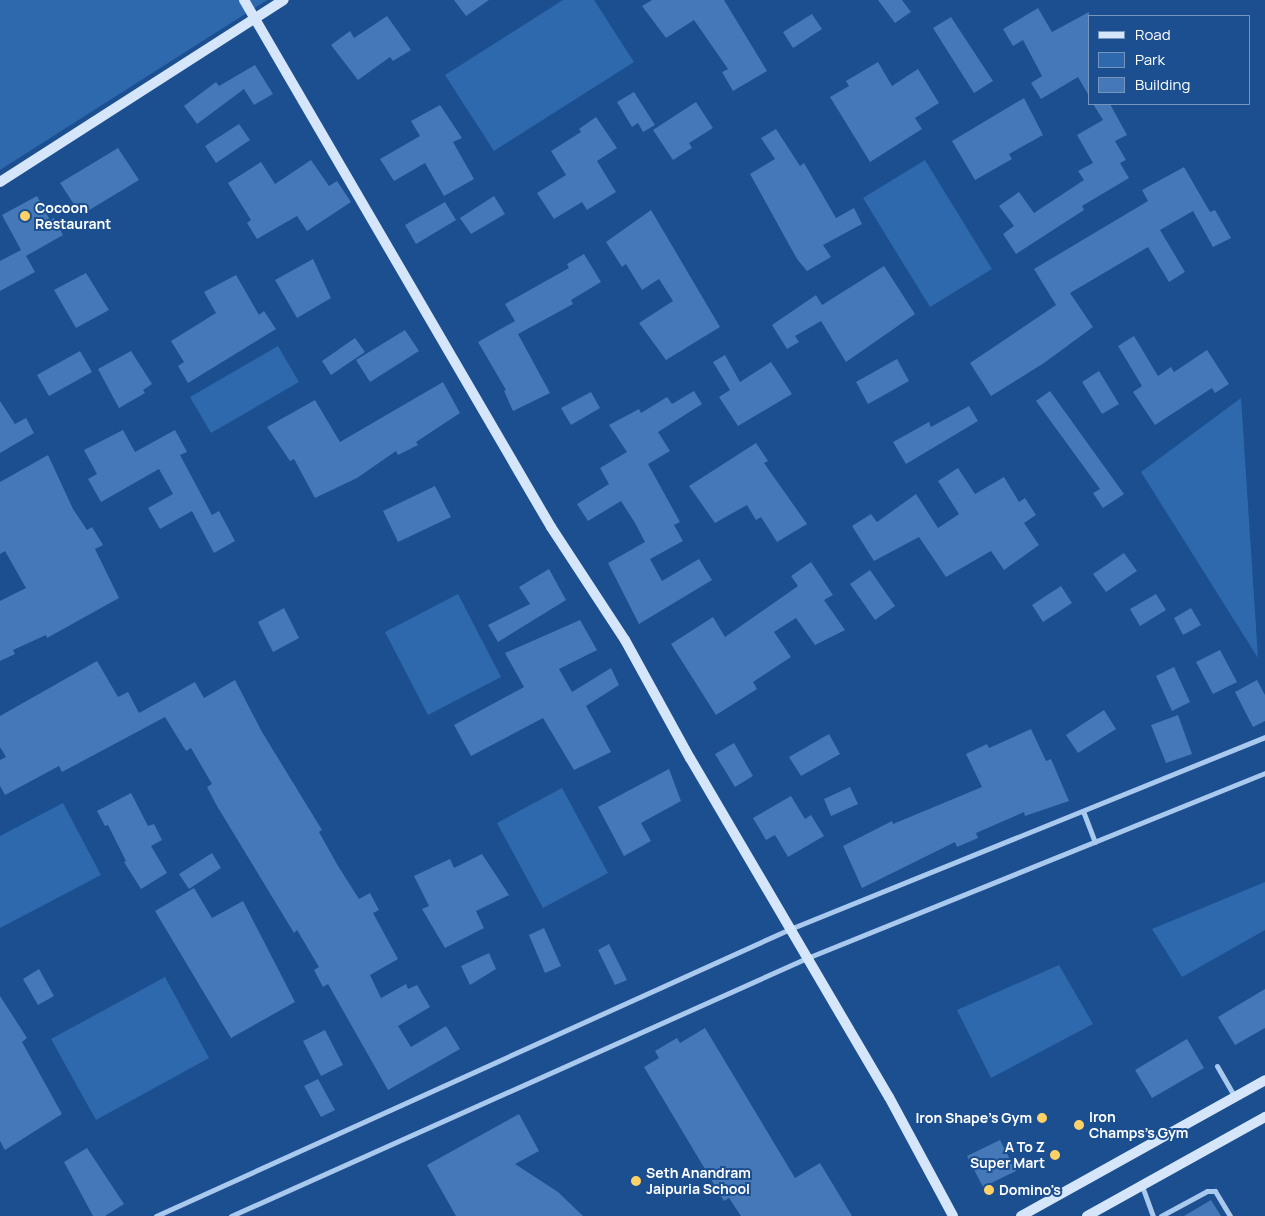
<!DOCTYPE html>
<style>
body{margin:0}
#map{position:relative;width:1265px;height:1216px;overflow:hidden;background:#1b4f8f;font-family:Manrope,sans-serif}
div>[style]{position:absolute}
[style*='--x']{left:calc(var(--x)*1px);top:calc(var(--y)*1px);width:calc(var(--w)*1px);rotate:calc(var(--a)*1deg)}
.green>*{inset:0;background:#2e69ad}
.building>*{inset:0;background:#4478b7}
.street>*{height:5px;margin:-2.5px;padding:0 2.5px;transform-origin:2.5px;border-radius:2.5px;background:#a9c9ee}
.secondary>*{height:10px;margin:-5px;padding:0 5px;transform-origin:5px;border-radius:5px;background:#d6e6fa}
.dots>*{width:14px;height:14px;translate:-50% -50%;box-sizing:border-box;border:2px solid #1b4f8f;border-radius:50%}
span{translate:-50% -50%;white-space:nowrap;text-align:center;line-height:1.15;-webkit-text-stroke:4px #1b4f8f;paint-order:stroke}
.poi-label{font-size:14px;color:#fff;font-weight:700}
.left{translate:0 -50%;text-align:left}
.right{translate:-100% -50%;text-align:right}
.legend{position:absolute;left:1088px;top:15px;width:162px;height:90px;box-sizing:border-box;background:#1b4f8f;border:1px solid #7695bc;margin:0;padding:6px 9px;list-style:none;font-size:15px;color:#fff}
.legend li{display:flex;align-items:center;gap:10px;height:25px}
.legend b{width:25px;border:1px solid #7695bc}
</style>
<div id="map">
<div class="green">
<i style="clip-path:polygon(0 0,267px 0,0 170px)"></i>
<i style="clip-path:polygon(563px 0,594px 0,634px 62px,494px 151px,445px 75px)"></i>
<i style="clip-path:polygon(925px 160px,992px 269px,930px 307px,863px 198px)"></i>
<i style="clip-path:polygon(278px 346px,299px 382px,211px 433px,190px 397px)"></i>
<i style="clip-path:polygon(1241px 398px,1258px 658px,1141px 472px)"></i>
<i style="clip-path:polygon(458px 594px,501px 677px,428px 715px,385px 632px)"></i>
<i style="clip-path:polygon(562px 788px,608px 873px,543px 908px,497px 823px)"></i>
<i style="clip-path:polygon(63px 803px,101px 875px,0 928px,0 836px)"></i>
<i style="clip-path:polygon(1265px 882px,1265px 930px,1182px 977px,1152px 929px)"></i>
<i style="clip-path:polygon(1059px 965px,1093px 1024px,991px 1078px,957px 1010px)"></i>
<i style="clip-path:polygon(165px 977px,209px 1058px,96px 1120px,51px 1039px)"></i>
</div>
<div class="building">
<i style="clip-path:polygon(454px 0,489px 0,466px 16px)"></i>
<i style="clip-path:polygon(652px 0,724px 0,767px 71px,733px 91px,722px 72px,728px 69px,694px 20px,666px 38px,642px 6px)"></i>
<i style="clip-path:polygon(878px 0,902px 0,911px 12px,895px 23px)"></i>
<i style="clip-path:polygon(1038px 8px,1052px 32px,1089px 12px,1089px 96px,1078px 77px,1041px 99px,1031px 83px,1042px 76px,1023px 40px,1013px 46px,1003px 29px)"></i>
<i style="clip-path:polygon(812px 14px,822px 29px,793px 48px,783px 32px)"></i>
<i style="clip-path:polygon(387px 16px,411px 50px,393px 61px,390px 57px,358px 80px,331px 45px,350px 31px,354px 38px)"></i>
<i style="clip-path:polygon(951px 17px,993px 81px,974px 93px,933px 28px)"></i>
<i style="clip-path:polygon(878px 62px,892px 86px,918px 69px,939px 103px,915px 118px,922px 129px,870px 162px,830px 97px,849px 86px,846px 81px)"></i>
<i style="clip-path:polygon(255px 65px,273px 94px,254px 105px,244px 89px,197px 124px,184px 106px,216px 82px,219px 86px)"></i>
<i style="clip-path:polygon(634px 92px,655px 125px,643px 132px,638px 123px,632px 127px,617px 102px)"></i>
<i style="clip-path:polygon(1024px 98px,1043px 135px,1009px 154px,1012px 159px,975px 180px,952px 141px)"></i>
<i style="clip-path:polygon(696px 102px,713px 128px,689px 143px,692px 148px,673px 160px,653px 130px)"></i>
<i style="clip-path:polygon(1093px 104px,1110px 104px,1127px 135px,1115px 141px,1126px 160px,1120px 163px,1129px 178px,1082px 206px,1084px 210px,1016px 254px,1003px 234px,1014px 226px,999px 206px,1019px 192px,1034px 213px,1084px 180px,1078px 171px,1093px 163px,1077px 135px,1103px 120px)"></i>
<i style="clip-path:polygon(440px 105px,462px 138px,453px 142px,474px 179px,444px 196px,425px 163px,394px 181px,380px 159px,420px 136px,411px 121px)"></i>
<i style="clip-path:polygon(596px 117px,617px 148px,597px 161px,616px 192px,587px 210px,582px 202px,554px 219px,537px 193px,566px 175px,551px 151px,581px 132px,579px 129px)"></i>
<i style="clip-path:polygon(239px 124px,250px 140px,216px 163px,205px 146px)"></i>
<i style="clip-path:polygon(776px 129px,800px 166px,804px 163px,836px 218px,854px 208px,862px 224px,823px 245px,831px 257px,807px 271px,797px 259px,750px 174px,775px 159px,761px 138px)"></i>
<i style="clip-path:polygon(118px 148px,139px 180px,81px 215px,60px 183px)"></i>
<i style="clip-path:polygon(311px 160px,329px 186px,337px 181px,351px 202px,307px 231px,297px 216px,257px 239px,247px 223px,251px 220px,228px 183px,261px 162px,275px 184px)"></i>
<i style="clip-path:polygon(1184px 167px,1210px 212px,1215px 210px,1231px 238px,1213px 247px,1193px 211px,1160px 230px,1185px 272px,1169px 282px,1148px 247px,1070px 293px,1093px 327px,1044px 363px,991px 396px,970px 363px,1056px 305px,1034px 269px,1148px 201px,1142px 190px)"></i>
<i style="clip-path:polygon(37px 196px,50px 220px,54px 218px,63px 235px,26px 256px,35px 272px,0 291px,0 261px,21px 250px,2px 215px)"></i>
<i style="clip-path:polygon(494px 196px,505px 214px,471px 234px,460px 218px)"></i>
<i style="clip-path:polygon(445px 202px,456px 220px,416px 244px,405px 225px)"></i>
<i style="clip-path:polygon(651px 210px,720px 327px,666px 360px,639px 323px,673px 301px,659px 279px,642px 290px,626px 264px,622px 267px,606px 242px)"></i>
<i style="clip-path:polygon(584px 254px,601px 282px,571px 300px,573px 304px,518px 334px,550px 393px,513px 411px,504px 391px,506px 390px,478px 342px,515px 321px,505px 304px,569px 268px,567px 264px)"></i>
<i style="clip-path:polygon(313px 259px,331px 298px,297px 318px,275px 280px)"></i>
<i style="clip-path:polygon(884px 266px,915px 314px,846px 362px,821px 321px,795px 336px,799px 342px,787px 349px,772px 325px,816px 295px,822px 305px)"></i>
<i style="clip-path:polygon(86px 273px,109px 310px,76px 328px,54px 290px)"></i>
<i style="clip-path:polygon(236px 275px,259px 315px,264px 311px,276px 329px,188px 383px,178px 366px,184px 362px,171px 341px,216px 313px,204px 292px)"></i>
<i style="clip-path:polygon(405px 330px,419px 351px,370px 382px,356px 360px)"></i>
<i style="clip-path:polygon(1134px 336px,1158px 376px,1171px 367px,1174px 372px,1207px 350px,1229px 384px,1215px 393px,1212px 388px,1155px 425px,1133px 392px,1142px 386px,1118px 346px)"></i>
<i style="clip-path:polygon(355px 338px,365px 352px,331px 375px,322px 361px)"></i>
<i style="clip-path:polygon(80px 351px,92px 372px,49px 396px,37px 375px)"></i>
<i style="clip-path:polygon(131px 351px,152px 384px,143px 390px,145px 393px,119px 408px,98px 369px)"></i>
<i style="clip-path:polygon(725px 355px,740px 382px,771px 362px,792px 394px,738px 426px,719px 397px,730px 390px,713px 362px)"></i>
<i style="clip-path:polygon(897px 359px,909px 381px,868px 404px,856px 382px)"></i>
<i style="clip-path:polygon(1099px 371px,1119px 404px,1102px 414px,1082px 382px)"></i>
<i style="clip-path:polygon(443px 382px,460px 413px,416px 442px,418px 445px,398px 455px,396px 451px,357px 478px,315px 498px,294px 459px,290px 461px,267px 427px,315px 400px,340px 442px)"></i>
<i style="clip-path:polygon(694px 391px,702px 404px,658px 432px,670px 451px,648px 464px,680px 522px,674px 525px,683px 541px,650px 559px,662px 581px,699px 559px,712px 580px,639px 624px,608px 563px,645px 542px,635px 523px,621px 501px,588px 521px,577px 504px,609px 484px,600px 468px,627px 452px,609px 425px,639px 409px,641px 413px,667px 397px,672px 404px)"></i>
<i style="clip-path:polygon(1050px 391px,1124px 494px,1103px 508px,1093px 493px,1100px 489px,1036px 401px)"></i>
<i style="clip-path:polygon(591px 392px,600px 408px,571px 425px,561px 408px)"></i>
<i style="clip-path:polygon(0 401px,15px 424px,26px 418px,34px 433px,0 453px)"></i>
<i style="clip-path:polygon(969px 406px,978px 421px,906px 464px,893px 442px,929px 422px,931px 427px)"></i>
<i style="clip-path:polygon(123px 430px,135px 452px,175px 430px,187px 452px,180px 455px,212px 515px,219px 511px,235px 541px,214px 553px,192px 511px,160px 529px,148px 508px,173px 494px,159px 469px,101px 502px,88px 479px,97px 474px,84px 450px)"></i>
<i style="clip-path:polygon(756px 443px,768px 461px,764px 463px,807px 524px,777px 542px,761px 517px,756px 520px,747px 505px,715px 523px,689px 486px)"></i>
<i style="clip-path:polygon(48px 455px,73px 509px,87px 530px,92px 527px,103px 545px,95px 549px,119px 598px,47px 638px,46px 635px,13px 650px,15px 654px,0 661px,0 601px,26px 588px,5px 551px,0 554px,0 482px)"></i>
<i style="clip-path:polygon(958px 468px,975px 494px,1004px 477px,1019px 502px,1025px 498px,1036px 515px,1024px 523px,1039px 545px,1004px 570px,991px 551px,946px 577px,919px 537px,874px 561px,852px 526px,871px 514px,877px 522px,916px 494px,938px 528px,959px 514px,938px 481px)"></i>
<i style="clip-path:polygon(435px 486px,451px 517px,398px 542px,383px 511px)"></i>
<i style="clip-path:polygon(1124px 553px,1137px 571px,1106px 592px,1093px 574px)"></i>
<i style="clip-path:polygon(811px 562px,833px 595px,824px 600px,845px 630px,815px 645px,796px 618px,774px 632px,791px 657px,753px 682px,757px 689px,716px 715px,671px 644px,713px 617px,725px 637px,798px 586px,791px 576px)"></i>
<i style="clip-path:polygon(549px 569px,566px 600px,498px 642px,488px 625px,530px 604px,519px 587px)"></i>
<i style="clip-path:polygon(870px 570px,895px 606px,875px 620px,850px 584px)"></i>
<i style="clip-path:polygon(1061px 586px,1072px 603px,1043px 622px,1032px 605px)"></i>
<i style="clip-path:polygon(1156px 594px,1166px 610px,1140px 626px,1130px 609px)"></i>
<i style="clip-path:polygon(284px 608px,299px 638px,273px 652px,258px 622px)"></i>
<i style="clip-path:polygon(1191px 608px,1201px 625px,1183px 635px,1174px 618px)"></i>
<i style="clip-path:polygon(580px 620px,597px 650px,559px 669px,572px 692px,611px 668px,619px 685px,586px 706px,611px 752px,574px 770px,543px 718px,471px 756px,454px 725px,524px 687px,505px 653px)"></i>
<i style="clip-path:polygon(1220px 650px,1237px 682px,1213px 694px,1196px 662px)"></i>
<i style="clip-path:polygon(97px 661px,118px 697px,128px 692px,139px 713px,195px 682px,204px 698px,235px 680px,262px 732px,322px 830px,319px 832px,338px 866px,359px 899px,370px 893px,379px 910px,373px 913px,398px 959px,370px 975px,381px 998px,406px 984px,408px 989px,417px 985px,430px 1007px,398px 1026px,411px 1047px,446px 1026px,460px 1049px,388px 1090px,328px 984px,323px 987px,314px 970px,319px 967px,297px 930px,294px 933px,217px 806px,207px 787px,212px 784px,191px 748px,186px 751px,165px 717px,62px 772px,59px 766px,5px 795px,0 786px,0 760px,6px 757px,0 747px,0 716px)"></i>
<i style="clip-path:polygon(1174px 667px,1190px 702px,1172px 711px,1156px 676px)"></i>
<i style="clip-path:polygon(1257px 680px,1265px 695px,1265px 721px,1253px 727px,1235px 692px)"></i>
<i style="clip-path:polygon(1104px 710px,1116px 729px,1078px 753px,1066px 735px)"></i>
<i style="clip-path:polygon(1178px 715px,1192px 754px,1166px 763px,1151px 725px)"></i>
<i style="clip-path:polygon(1031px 729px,1046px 761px,1051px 759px,1069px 801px,1025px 816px,1024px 812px,976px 833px,978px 838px,957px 847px,955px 842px,862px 888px,843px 846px,892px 821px,893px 824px,982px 787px,966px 754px,987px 744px,989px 748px)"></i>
<i style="clip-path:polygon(829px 734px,840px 754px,801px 776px,789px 757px)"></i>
<i style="clip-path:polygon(734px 743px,753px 776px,735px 787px,715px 754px)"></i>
<i style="clip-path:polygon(669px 769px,681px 801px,641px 823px,651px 841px,624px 856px,598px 807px)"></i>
<i style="clip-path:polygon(850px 787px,858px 804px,831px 816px,824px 799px)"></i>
<i style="clip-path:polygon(131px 793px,148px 826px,154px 824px,162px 840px,151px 846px,167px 873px,141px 889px,124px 862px,126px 861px,108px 825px,105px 826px,97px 811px)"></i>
<i style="clip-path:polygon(791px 796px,805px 819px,811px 815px,824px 836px,788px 857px,775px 835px,766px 840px,753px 818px)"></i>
<i style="clip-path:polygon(212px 853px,221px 868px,189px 889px,179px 874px)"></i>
<i style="clip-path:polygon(482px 854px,509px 895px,476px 911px,484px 928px,445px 948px,422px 909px,429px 906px,414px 876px,450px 859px,454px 868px)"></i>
<i style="clip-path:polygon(194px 888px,212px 918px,243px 901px,295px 1002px,231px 1038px,155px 911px)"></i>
<i style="clip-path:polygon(544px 928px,561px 966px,545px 973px,529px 935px)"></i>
<i style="clip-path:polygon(609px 944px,627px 980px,615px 985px,598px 950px)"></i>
<i style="clip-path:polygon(489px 953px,496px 969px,470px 985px,461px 966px)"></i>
<i style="clip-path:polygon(39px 969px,54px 996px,38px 1005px,23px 979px)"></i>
<i style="clip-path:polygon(1265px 989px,1265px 1028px,1235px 1045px,1218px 1017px)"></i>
<i style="clip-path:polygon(0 996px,27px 1038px,22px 1042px,62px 1114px,5px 1150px,0 1141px)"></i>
<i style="clip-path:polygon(705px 1028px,795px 1178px,820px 1163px,852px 1216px,741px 1216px,729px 1198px,724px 1201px,644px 1067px,659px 1058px,655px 1051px,677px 1038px,680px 1043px)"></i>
<i style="clip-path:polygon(325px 1030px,343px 1065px,321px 1076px,303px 1041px)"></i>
<i style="clip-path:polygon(1187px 1039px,1204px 1068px,1152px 1098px,1135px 1070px)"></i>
<i style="clip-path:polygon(318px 1079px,335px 1110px,321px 1117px,304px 1086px)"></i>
<i style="clip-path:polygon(519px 1114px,539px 1151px,515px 1164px,558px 1192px,583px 1216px,456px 1216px,427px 1165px)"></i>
<i style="clip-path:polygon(1000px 1140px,1016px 1171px,983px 1187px,967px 1156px)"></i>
<i style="clip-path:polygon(87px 1148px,124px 1204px,105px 1216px,93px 1216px,64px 1162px)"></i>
<i style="clip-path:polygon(1211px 1200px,1221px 1216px,1184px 1216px)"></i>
</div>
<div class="street">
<i style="--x:1083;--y:811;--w:33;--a:69"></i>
<i style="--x:1217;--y:1066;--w:36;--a:60"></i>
<i style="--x:1142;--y:1186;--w:32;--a:70"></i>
<i style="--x:156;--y:1216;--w:696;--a:-24.36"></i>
<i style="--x:790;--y:929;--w:512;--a:-22.01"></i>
<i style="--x:231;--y:1216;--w:631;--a:-24.13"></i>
<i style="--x:807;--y:958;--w:494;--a:-22"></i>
<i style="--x:1161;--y:1216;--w:52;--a:-28.5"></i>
<i style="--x:1207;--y:1191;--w:8;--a:0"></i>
<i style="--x:1215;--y:1191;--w:29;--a:59"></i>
</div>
<div class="secondary">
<i style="--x:244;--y:0;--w:610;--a:59.78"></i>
<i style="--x:551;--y:527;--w:135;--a:56.8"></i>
<i style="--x:625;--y:640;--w:135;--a:61.2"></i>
<i style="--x:690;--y:758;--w:393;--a:59.6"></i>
<i style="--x:889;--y:1097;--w:135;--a:61.7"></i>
<i style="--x:0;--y:182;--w:337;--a:-32.7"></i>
<i style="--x:1021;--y:1216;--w:279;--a:-29.1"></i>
<i style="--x:1087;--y:1216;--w:204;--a:-29.1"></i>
</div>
<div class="dots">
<i style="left:25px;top:216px;background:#ffd166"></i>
<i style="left:1042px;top:1118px;background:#ffd166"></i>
<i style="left:1079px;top:1125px;background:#ffd166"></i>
<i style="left:1055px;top:1155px;background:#ffd166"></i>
<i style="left:636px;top:1181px;background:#ffd166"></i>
<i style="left:989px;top:1190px;background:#ffd166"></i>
</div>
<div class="poi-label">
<span class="left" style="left:35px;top:216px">Cocoon<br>Restaurant</span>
<span class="left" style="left:1089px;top:1125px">Iron<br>Champs's Gym</span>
<span class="right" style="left:1032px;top:1118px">Iron Shape's Gym</span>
<span class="right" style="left:1045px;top:1155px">A To Z<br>Super Mart</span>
<span class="left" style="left:646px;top:1181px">Seth Anandram<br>Jaipuria School</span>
<span class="left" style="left:999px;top:1190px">Domino's</span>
</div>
<ul class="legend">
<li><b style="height:6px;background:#d6e6fa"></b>Road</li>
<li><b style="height:14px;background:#2e69ad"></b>Park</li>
<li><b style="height:14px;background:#4478b7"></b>Building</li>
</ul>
</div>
